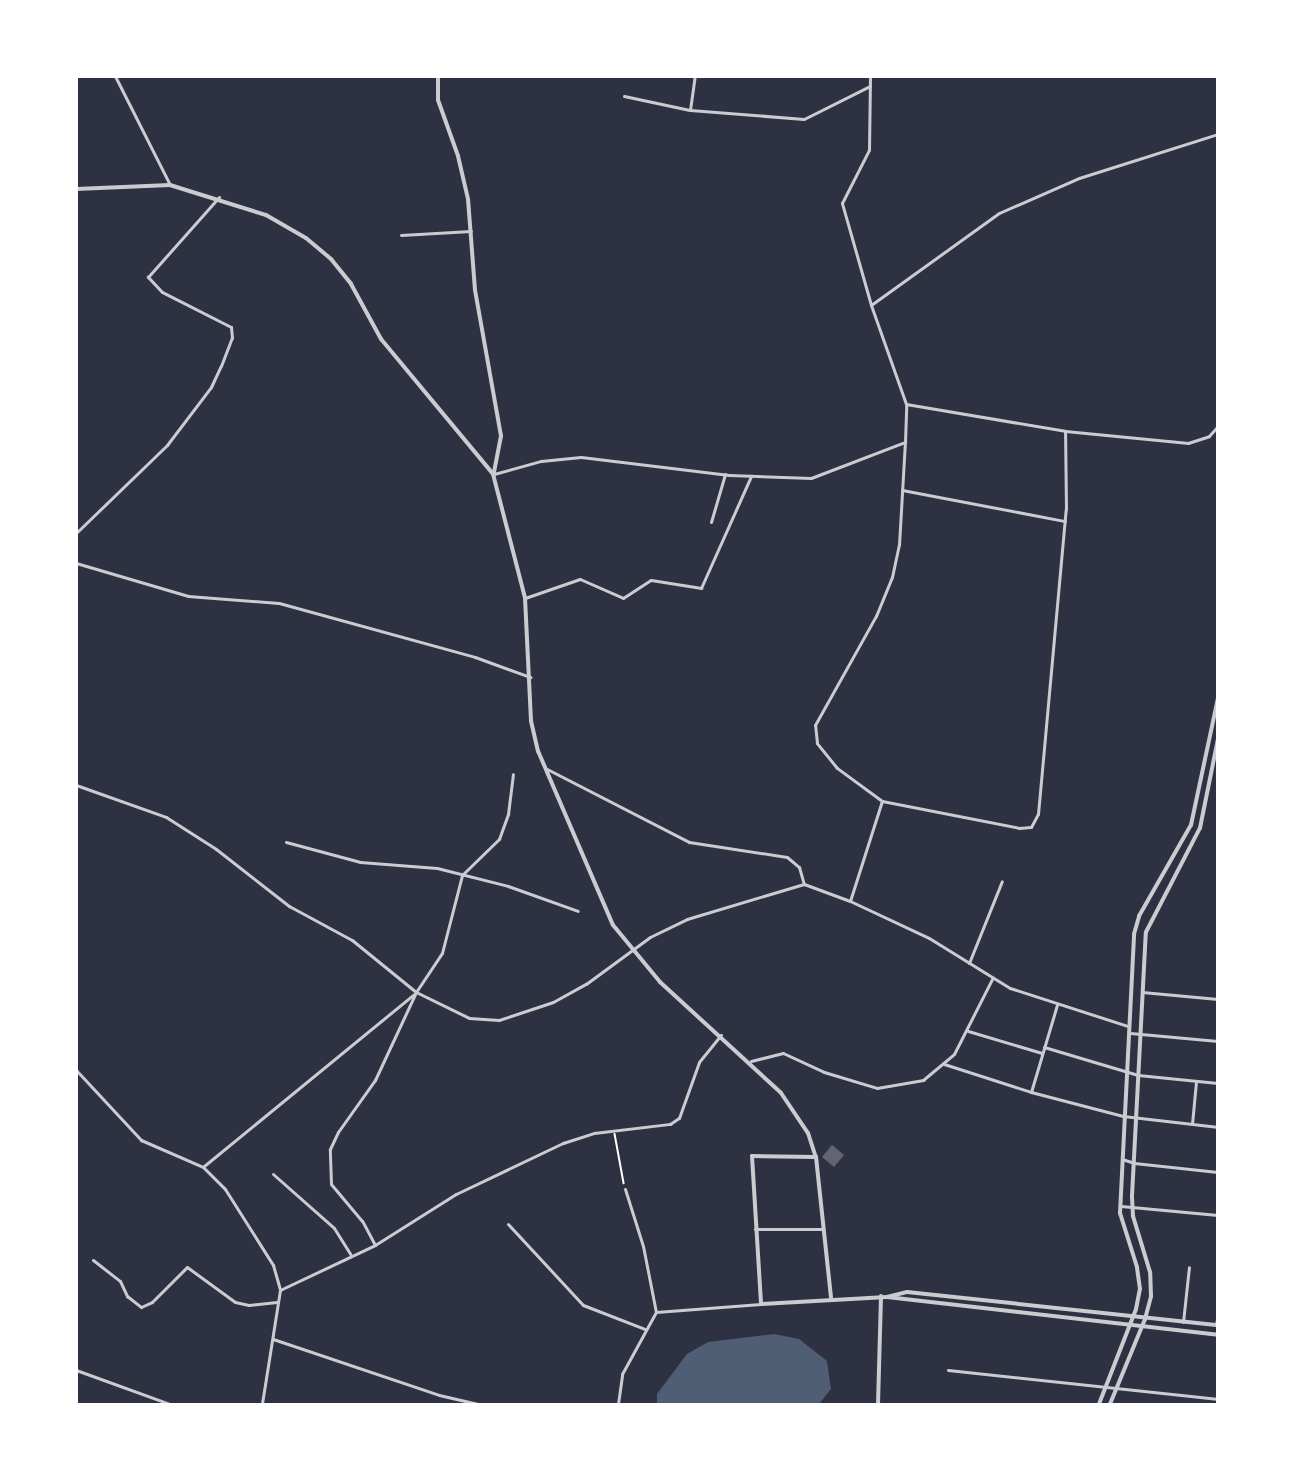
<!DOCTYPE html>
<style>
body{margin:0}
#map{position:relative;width:1294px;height:1481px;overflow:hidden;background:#2d3142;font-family:Roboto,sans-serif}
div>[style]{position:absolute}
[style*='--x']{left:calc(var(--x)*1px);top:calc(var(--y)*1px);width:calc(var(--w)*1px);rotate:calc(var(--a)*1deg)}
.water>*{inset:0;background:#4f5d75}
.building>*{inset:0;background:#626471}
.path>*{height:1.5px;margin:-0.75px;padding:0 0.75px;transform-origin:0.75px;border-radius:0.75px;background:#fff}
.minor>*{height:3px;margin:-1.5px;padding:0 1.5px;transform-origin:1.5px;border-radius:1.5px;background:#caccd0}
.tertiary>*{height:4px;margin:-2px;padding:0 2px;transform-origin:2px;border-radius:2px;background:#caccd0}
span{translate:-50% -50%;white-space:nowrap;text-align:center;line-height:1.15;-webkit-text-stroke:4.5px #fff;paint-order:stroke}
.frame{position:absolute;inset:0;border:78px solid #fff;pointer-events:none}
</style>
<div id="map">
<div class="water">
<i style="clip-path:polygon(774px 1334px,799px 1339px,827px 1361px,831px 1389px,819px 1404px,657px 1404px,657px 1394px,687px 1354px,708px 1342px)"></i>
</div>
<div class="building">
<i style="clip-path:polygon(832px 1145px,844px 1155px,834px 1167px,822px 1157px)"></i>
</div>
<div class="path">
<i style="--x:615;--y:1134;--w:50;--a:79.6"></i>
</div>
<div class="minor">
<i style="--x:115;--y:76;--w:122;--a:63.2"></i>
<i style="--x:624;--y:96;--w:67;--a:12"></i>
<i style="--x:690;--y:110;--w:114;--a:4.5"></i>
<i style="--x:804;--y:119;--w:74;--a:-26.6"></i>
<i style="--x:690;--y:110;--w:34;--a:-82"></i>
<i style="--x:401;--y:235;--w:70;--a:-3.3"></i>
<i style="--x:871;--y:305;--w:158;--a:-35.7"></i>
<i style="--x:999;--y:213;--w:87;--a:-23.6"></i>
<i style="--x:1079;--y:178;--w:146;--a:-17.6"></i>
<i style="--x:906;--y:404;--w:161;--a:9.6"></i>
<i style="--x:1065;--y:431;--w:124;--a:5.6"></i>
<i style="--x:1188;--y:443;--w:22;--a:-18"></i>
<i style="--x:1209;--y:436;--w:13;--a:-48"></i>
<i style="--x:494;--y:474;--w:49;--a:-15.5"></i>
<i style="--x:541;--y:461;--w:40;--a:-5.7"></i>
<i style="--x:581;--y:457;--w:149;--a:6.9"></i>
<i style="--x:729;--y:475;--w:82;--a:2.1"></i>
<i style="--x:811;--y:478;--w:101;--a:-21"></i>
<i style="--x:902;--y:490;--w:166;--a:10.8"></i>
<i style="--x:711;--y:522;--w:50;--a:-73.7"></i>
<i style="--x:76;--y:533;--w:127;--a:-44"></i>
<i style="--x:167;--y:445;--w:73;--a:-52.8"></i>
<i style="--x:211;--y:387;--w:23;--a:-65"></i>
<i style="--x:221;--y:366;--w:30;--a:-69"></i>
<i style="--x:232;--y:338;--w:11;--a:-95"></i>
<i style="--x:231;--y:327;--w:77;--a:-153.1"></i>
<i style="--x:162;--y:292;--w:21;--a:-133"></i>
<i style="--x:148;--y:277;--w:107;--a:-48.4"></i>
<i style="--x:76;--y:563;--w:117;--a:16.4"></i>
<i style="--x:188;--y:596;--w:91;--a:4.4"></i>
<i style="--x:279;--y:603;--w:203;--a:15.4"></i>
<i style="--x:475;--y:657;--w:59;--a:20"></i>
<i style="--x:525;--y:598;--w:58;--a:-19.1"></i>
<i style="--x:580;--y:579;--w:47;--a:23.8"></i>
<i style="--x:623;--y:598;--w:33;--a:-33"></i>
<i style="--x:651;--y:580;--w:51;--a:9.1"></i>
<i style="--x:701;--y:588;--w:123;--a:-65.9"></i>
<i style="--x:547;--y:769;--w:160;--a:27.2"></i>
<i style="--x:689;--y:842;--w:99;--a:8.7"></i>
<i style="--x:787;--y:857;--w:16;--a:40"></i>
<i style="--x:799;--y:867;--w:18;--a:74"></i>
<i style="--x:76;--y:785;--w:96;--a:19.6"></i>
<i style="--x:166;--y:817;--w:59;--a:32.6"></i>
<i style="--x:216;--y:849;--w:93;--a:38"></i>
<i style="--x:289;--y:906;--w:72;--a:28.4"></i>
<i style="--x:352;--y:940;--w:82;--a:39.1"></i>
<i style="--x:416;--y:992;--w:59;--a:26.1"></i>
<i style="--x:469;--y:1018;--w:30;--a:4"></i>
<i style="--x:499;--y:1020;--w:57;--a:-18.4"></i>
<i style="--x:553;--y:1002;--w:38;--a:-29"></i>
<i style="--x:586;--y:984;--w:79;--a:-36.3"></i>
<i style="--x:650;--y:937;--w:41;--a:-25.9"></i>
<i style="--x:687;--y:919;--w:122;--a:-16.7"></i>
<i style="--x:804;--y:884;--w:49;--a:20.3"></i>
<i style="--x:850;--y:901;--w:87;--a:25.1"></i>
<i style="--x:929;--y:938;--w:95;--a:31.7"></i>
<i style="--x:1010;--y:988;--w:124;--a:17.9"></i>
<i style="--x:882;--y:801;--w:140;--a:11.1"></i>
<i style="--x:1019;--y:828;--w:12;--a:-5"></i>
<i style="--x:1031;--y:827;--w:15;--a:-62"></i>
<i style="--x:1038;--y:814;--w:306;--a:-84.8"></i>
<i style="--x:1066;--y:509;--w:78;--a:-90.7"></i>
<i style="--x:286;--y:842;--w:77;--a:15.1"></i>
<i style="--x:360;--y:862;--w:77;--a:4.5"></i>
<i style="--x:437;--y:868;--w:73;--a:14.2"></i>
<i style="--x:508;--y:886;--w:74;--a:19.7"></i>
<i style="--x:850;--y:901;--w:105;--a:-72.3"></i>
<i style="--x:882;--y:801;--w:56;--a:-143.7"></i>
<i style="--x:837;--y:768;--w:32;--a:-129"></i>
<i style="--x:817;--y:743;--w:18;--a:-96"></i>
<i style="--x:815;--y:725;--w:125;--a:-60.8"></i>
<i style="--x:876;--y:616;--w:42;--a:-67.7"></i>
<i style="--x:892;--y:577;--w:33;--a:-78"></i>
<i style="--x:899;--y:545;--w:103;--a:-86.7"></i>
<i style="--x:905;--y:442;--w:38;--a:-88"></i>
<i style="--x:906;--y:404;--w:105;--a:-109.5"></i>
<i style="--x:871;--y:305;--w:106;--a:-105.9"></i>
<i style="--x:842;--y:203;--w:59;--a:-63"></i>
<i style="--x:869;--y:150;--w:74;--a:-89.2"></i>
<i style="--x:969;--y:963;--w:88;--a:-68.1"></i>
<i style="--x:1142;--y:992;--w:76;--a:5.3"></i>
<i style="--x:968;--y:1031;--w:77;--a:16.6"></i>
<i style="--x:1130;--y:1033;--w:88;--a:5.2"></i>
<i style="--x:1044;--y:1047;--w:98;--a:16.6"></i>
<i style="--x:1138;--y:1075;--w:80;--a:5.7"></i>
<i style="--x:751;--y:1061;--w:33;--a:-14"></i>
<i style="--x:783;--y:1053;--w:45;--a:24.9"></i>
<i style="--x:824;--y:1072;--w:55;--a:16.8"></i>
<i style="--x:877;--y:1088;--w:47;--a:-9.9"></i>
<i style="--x:923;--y:1080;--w:40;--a:-40"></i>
<i style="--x:954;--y:1054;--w:84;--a:-63.1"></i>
<i style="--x:944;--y:1064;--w:91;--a:17.8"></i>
<i style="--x:1031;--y:1092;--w:95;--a:14.6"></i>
<i style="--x:1123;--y:1116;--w:96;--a:6.6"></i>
<i style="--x:76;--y:1070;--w:96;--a:47.1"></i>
<i style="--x:141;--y:1140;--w:68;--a:23.5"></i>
<i style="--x:203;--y:1167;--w:31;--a:45"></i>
<i style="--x:225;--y:1189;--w:90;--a:57.7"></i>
<i style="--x:273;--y:1265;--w:26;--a:74"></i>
<i style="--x:280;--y:1290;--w:115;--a:99"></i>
<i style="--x:1031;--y:1092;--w:91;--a:-73.4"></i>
<i style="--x:1192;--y:1124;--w:42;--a:-84.6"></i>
<i style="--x:1122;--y:1159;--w:13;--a:18"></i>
<i style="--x:1134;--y:1163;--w:84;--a:6.1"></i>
<i style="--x:204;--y:1166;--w:271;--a:-39.3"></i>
<i style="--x:273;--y:1174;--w:81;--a:41.5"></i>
<i style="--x:334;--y:1228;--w:31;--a:58"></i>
<i style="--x:625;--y:1189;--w:60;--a:72.5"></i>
<i style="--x:643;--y:1246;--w:67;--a:78.9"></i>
<i style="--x:1121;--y:1206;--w:97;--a:5.3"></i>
<i style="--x:508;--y:1224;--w:110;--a:47.2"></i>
<i style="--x:583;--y:1305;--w:66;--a:21.2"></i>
<i style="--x:755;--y:1229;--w:67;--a:0"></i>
<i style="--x:375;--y:1245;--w:27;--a:-118"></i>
<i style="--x:362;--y:1221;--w:48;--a:-130"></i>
<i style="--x:331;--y:1184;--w:35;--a:-92"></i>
<i style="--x:330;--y:1149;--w:19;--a:-65"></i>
<i style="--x:338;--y:1132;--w:64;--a:-54.6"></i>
<i style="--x:375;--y:1080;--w:97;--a:-65"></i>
<i style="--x:416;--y:992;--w:47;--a:-56.3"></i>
<i style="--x:442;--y:953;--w:81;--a:-75.6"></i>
<i style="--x:462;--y:875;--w:52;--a:-44.2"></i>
<i style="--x:499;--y:839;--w:27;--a:-70"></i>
<i style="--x:508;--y:814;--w:40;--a:-82.9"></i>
<i style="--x:93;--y:1260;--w:34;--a:38"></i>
<i style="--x:120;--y:1281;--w:17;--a:65"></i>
<i style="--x:127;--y:1296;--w:18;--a:38"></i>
<i style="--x:141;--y:1307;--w:12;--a:-24"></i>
<i style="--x:152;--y:1302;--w:49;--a:-45"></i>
<i style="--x:187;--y:1267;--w:59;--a:36.1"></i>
<i style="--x:235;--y:1302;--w:14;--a:12"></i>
<i style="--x:249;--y:1305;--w:28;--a:-6"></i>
<i style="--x:280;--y:1290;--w:105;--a:-25.3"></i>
<i style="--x:375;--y:1245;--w:96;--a:-32.2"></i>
<i style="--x:456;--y:1194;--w:119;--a:-25.5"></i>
<i style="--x:563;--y:1143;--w:33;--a:-18"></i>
<i style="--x:594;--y:1133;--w:77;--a:-6.8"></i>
<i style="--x:670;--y:1124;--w:11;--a:-34"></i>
<i style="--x:679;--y:1118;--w:59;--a:-70.3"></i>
<i style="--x:699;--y:1062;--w:35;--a:-51"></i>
<i style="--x:656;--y:1312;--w:105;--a:-4.4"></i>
<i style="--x:1183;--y:1322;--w:55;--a:-83.8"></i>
<i style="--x:1216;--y:1325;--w:12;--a:-81"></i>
<i style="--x:273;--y:1339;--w:175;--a:18.6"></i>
<i style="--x:439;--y:1395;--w:40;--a:13"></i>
<i style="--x:76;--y:1370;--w:100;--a:19.9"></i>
<i style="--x:948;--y:1370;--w:272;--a:6.1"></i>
<i style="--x:618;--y:1404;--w:30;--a:-82"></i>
<i style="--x:622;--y:1374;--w:71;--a:-61.3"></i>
</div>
<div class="tertiary">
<i style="--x:438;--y:76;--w:24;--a:90"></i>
<i style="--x:438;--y:100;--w:59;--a:70.3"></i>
<i style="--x:458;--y:156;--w:44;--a:76.9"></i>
<i style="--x:468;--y:199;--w:91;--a:85.6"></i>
<i style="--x:475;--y:290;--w:148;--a:79.9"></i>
<i style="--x:501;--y:436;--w:38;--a:101"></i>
<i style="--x:76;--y:189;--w:94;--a:-2.4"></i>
<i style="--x:170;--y:185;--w:101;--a:17.4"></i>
<i style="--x:266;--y:215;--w:46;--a:29.9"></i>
<i style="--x:306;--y:238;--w:33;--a:40"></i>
<i style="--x:331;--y:259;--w:32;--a:51"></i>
<i style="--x:351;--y:284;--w:63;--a:61.4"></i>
<i style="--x:381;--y:339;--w:175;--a:50.3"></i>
<i style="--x:493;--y:474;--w:128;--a:75.5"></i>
<i style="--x:525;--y:598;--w:123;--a:87.2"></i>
<i style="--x:531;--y:721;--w:31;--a:77"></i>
<i style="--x:538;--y:751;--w:189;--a:66.7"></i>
<i style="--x:613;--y:925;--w:74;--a:50.5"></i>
<i style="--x:660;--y:982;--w:164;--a:42.5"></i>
<i style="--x:781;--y:1093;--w:48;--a:56"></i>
<i style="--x:808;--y:1133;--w:25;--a:72"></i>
<i style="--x:816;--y:1157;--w:142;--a:83.9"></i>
<i style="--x:816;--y:1157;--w:64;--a:-179.1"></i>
<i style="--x:752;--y:1156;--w:148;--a:86.5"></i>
<i style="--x:761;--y:1304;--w:126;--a:-3.2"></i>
<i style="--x:887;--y:1297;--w:333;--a:6.5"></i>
<i style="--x:887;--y:1297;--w:21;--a:-14"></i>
<i style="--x:907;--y:1292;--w:313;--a:6.1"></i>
<i style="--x:878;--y:1404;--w:108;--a:-88.4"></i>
<i style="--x:1099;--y:1404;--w:102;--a:-68.7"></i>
<i style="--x:1136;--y:1309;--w:20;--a:-79"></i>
<i style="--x:1140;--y:1289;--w:22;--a:-98"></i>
<i style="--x:1137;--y:1267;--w:57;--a:-107.5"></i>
<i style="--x:1120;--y:1213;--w:279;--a:-87.1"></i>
<i style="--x:1134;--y:934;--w:19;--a:-74"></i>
<i style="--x:1139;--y:916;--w:105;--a:-60.3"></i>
<i style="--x:1191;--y:825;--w:130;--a:-78"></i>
<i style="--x:1110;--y:1404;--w:92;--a:-67.6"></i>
<i style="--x:1145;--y:1319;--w:24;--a:-75"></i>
<i style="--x:1151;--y:1296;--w:24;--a:-92"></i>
<i style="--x:1150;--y:1272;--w:59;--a:-106.9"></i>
<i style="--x:1133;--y:1216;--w:20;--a:-93"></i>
<i style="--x:1132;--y:1196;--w:264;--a:-87"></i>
<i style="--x:1146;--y:932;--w:117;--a:-62.6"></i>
<i style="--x:1200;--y:828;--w:91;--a:-78.6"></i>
</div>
<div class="frame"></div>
</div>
